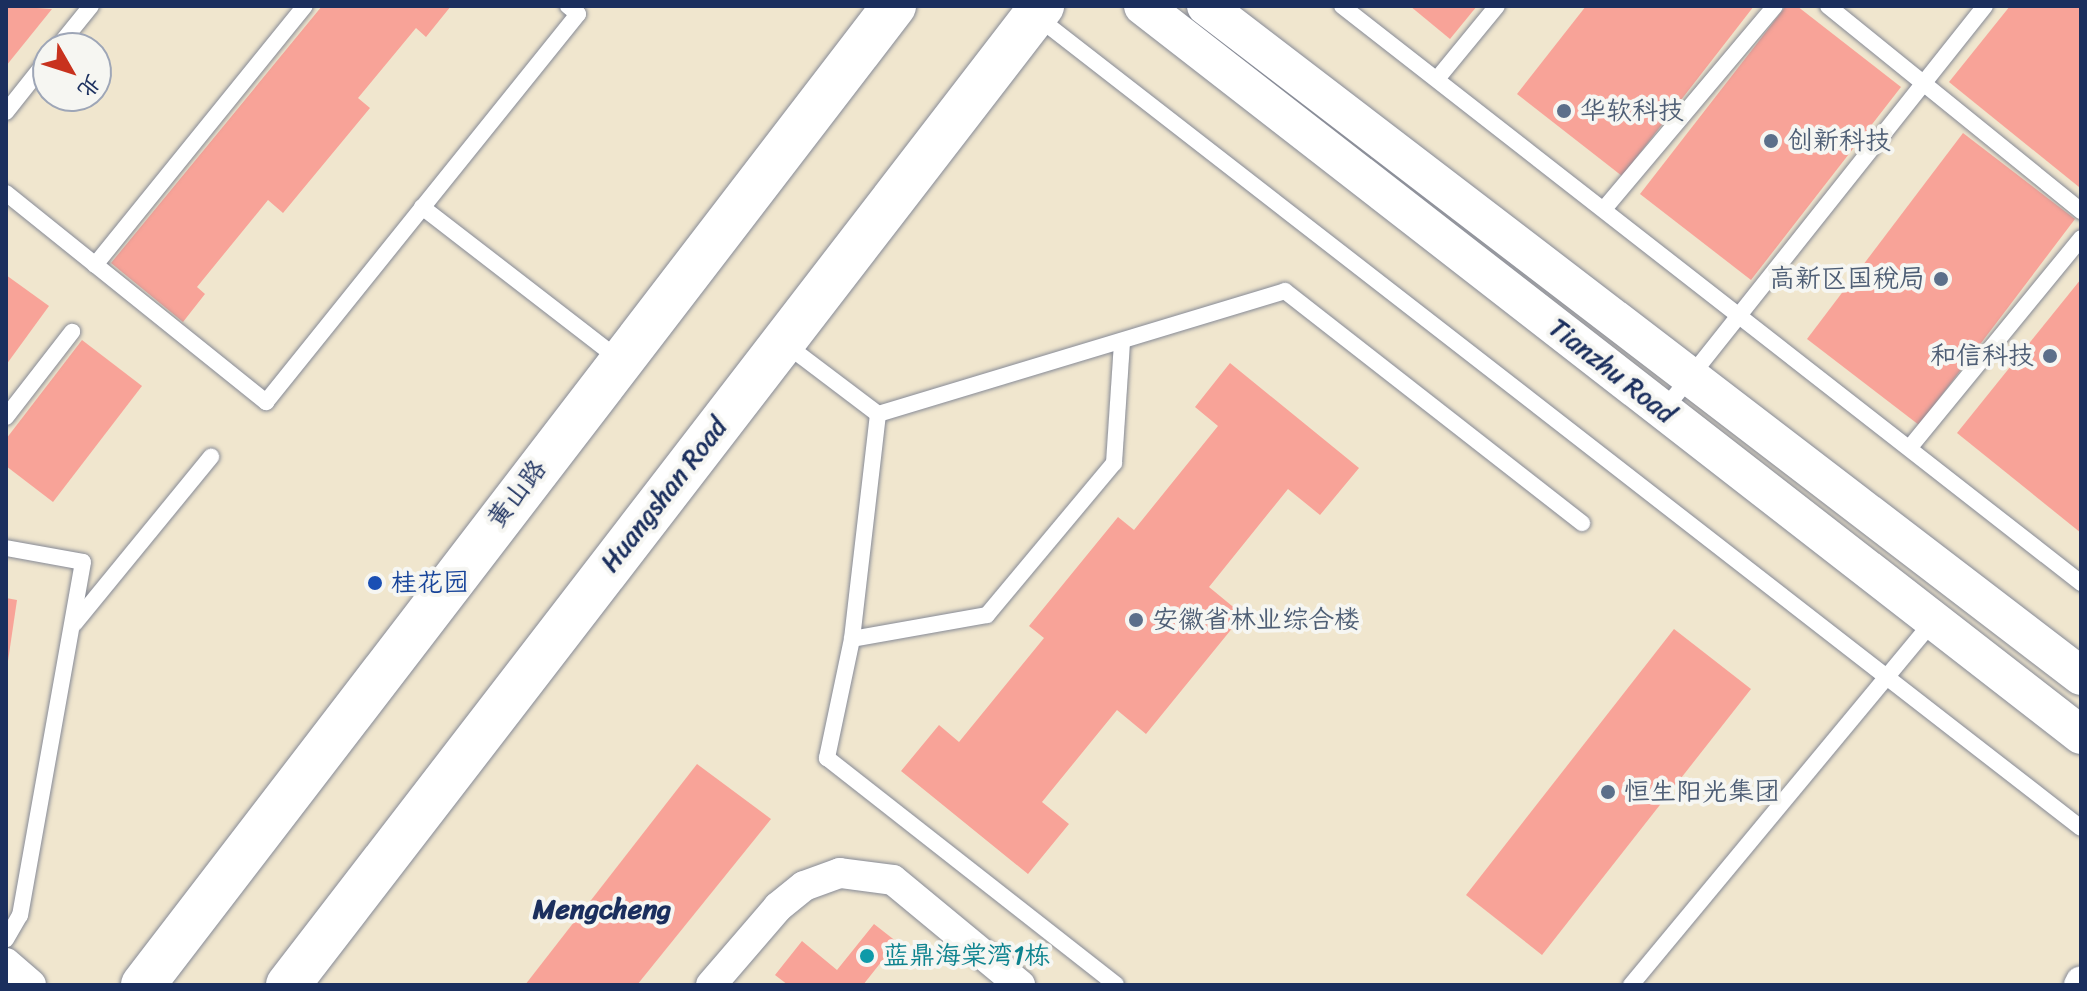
<!DOCTYPE html>
<meta charset="utf-8">
<style>
body{margin:0}
#map{position:relative;width:2087px;height:991px;overflow:hidden;background:#f0e6ce;font-family:Sriracha,"LXGW WenKai TC",sans-serif}
div>[style]{position:absolute}
[style*='--x']{left:calc(var(--x)*1px);top:calc(var(--y)*1px);width:calc(var(--w)*1px);rotate:calc(var(--a)*1deg)}
.building>*{inset:0;background:#f8a398}
.roads{filter:drop-shadow(0 0 2px #868a96) drop-shadow(0 0 2px #868a96)}
.service>*{height:16px;margin:-8px;padding:0 8px;transform-origin:8px;border-radius:8px;background:#fff}
.minor>*{height:30px;margin:-15px;padding:0 15px;transform-origin:15px;border-radius:15px;background:#fff}
.tertiary>*{height:38px;margin:-19px;padding:0 19px;transform-origin:19px;border-radius:19px;background:#fff}
.primary>*{height:44px;margin:-22px;padding:0 22px;transform-origin:22px;border-radius:22px;background:#fff}
.dots>*{width:22px;height:22px;translate:-50% -50%;box-sizing:border-box;border:4px solid #f6f6f2;border-radius:50%}
span{translate:-50% -50%;white-space:nowrap;text-align:center;line-height:1.15;-webkit-text-stroke:8px #f6f6f2;paint-order:stroke}
.service-label{font-size:26px;color:#4e5e75}
.left{translate:0 -50%;text-align:left}
.right{translate:-100% -50%;text-align:right}
.street-label{font-size:26px;color:#1b2f5e}
.transit-label{font-size:26px;color:#164399}
.culture-label{font-size:26px;color:#0d838f}
.neighbourhood-label{font-size:28px;color:#1b2f5e;font-weight:700}
.frame{position:absolute;inset:0;border:8px solid #1b2f5e;pointer-events:none}
.north{position:absolute;left:32px;top:32px;width:80px;height:80px;box-sizing:border-box;background:#f6f6f2;border:2px solid #9ea6b7;border-radius:50%;rotate:129deg;font-size:22px;font-weight:700;line-height:32px;text-align:center;color:#1b2f5e}
.north::after{content:'';display:block;margin:auto;width:28px;height:36px;background:#c8321e;clip-path:polygon(50% 0,100% 100%,50% 72%,0 100%)}
</style>
<div id="map">
<div class="building">
<i style="clip-path:polygon(6px 6px,52px 9px,6px 66px)"></i>
<i style="clip-path:polygon(322px 6px,451px 6px,426px 37px,416px 28px,358px 98px,370px 108px,283px 213px,268px 200px,197px 287px,205px 294px,183px 322px,111px 263px)"></i>
<i style="clip-path:polygon(1410px 6px,1477px 6px,1450px 39px)"></i>
<i style="clip-path:polygon(1586px 6px,1754px 6px,1622px 176px,1517px 94px)"></i>
<i style="clip-path:polygon(1786px 6px,1797px 6px,1901px 87px,1751px 280px,1640px 194px)"></i>
<i style="clip-path:polygon(2010px 6px,2081px 6px,2079px 187px,1949px 82px)"></i>
<i style="clip-path:polygon(1963px 133px,2075px 219px,1919px 425px,1807px 339px)"></i>
<i style="clip-path:polygon(6px 275px,49px 306px,6px 365px)"></i>
<i style="clip-path:polygon(2081px 279px,2081px 533px,1957px 433px)"></i>
<i style="clip-path:polygon(82px 340px,142px 386px,53px 502px,6px 466px,6px 439px)"></i>
<i style="clip-path:polygon(1230px 363px,1359px 468px,1320px 515px,1288px 489px,1209px 587px,1243px 615px,1146px 734px,1117px 710px,1042px 802px,1069px 824px,1028px 874px,901px 771px,939px 725px,959px 742px,1044px 638px,1029px 626px,1118px 517px,1134px 530px,1218px 426px,1195px 407px)"></i>
<i style="clip-path:polygon(6px 598px,17px 600px,8px 661px,6px 661px)"></i>
<i style="clip-path:polygon(1674px 629px,1751px 689px,1542px 955px,1466px 895px)"></i>
<i style="clip-path:polygon(697px 764px,771px 819px,637px 985px,525px 985px)"></i>
<i style="clip-path:polygon(874px 924px,897px 942px,863px 985px,788px 985px,775px 975px,802px 941px,837px 970px)"></i>
</div>
<div class="roads">
<div class="service">
<i style="--x:1342;--y:6;--w:938;--a:37.98"></i>
<i style="--x:1828;--y:6;--w:326;--a:39"></i>
<i style="--x:1036;--y:16;--w:1323;--a:37.85"></i>
<i style="--x:57;--y:48;--w:54;--a:-51"></i>
<i style="--x:1437;--y:79;--w:94;--a:-50.6"></i>
<i style="--x:6;--y:112;--w:68;--a:-51.6"></i>
<i style="--x:6;--y:193;--w:334;--a:38.8"></i>
<i style="--x:266;--y:402;--w:498;--a:-51.2"></i>
<i style="--x:578;--y:14;--w:13;--a:-141"></i>
<i style="--x:422;--y:207;--w:249;--a:37.7"></i>
<i style="--x:1604;--y:209;--w:265;--a:-49.9"></i>
<i style="--x:95;--y:265;--w:333;--a:-51"></i>
<i style="--x:784;--y:343;--w:118;--a:37.1"></i>
<i style="--x:878;--y:414;--w:226;--a:96.6"></i>
<i style="--x:852;--y:639;--w:122;--a:101.9"></i>
<i style="--x:827;--y:758;--w:367;--a:38.1"></i>
<i style="--x:1663;--y:411;--w:517;--a:-51.51"></i>
<i style="--x:878;--y:414;--w:425;--a:-16.8"></i>
<i style="--x:1285;--y:291;--w:377;--a:38"></i>
<i style="--x:6;--y:417;--w:108;--a:-52.2"></i>
<i style="--x:1911;--y:446;--w:269;--a:-50.7"></i>
<i style="--x:6;--y:548;--w:78;--a:10.3"></i>
<i style="--x:83;--y:562;--w:359;--a:100.1"></i>
<i style="--x:20;--y:915;--w:28;--a:120"></i>
<i style="--x:75;--y:623;--w:215;--a:-50.7"></i>
<i style="--x:852;--y:639;--w:137;--a:-10.1"></i>
<i style="--x:987;--y:615;--w:198;--a:-50.1"></i>
<i style="--x:1114;--y:463;--w:122;--a:-86.2"></i>
<i style="--x:1631;--y:985;--w:473;--a:-50.3"></i>
</div>
<div class="minor">
<i style="--x:6;--y:963;--w:33;--a:41"></i>
<i style="--x:711;--y:985;--w:103;--a:-49.3"></i>
<i style="--x:778;--y:907;--w:33;--a:-39"></i>
<i style="--x:804;--y:886;--w:38;--a:-20"></i>
<i style="--x:840;--y:873;--w:53;--a:7.5"></i>
<i style="--x:893;--y:880;--w:165;--a:39.6"></i>
<i style="--x:2079;--y:985;--w:4;--a:-63"></i>
</div>
<div class="tertiary">
<i style="--x:1143;--y:6;--w:1188;--a:37.85"></i>
<i style="--x:1206;--y:6;--w:1102;--a:37.44"></i>
</div>
<div class="primary">
<i style="--x:143;--y:985;--w:1234;--a:-52.51"></i>
<i style="--x:288;--y:985;--w:1236;--a:-52.4"></i>
</div>
</div>
<div class="dots">
<i style="left:1564px;top:111px;background:#5c6f8a"></i>
<i style="left:1771px;top:141px;background:#5c6f8a"></i>
<i style="left:1941px;top:279px;background:#5c6f8a"></i>
<i style="left:2050px;top:356px;background:#5c6f8a"></i>
<i style="left:375px;top:583px;background:#1a4fb4"></i>
<i style="left:1136px;top:620px;background:#5c6f8a"></i>
<i style="left:1608px;top:792px;background:#5c6f8a"></i>
<i style="left:867px;top:956px;background:#0f9aa8"></i>
</div>
<div class="service-label">
<span class="left" style="left:1580px;top:111px">华软科技</span>
<span class="left" style="left:1787px;top:141px">创新科技</span>
<span class="right" style="left:1925px;top:279px">高新区国税局</span>
<span class="right" style="left:2034px;top:356px">和信科技</span>
<span class="left" style="left:1152px;top:620px">安徽省林业综合楼</span>
<span class="left" style="left:1624px;top:792px">恒生阳光集团</span>
</div>
<div class="street-label">
<span style="left:1612px;top:371px;rotate:38deg">Tianzhu Road</span>
<span style="left:517px;top:494px;rotate:-52deg">黄山路</span>
<span style="left:664px;top:495px;rotate:-52deg">Huangshan Road</span>
</div>
<div class="transit-label">
<span class="left" style="left:391px;top:583px">桂花园</span>
</div>
<div class="culture-label">
<span class="left" style="left:883px;top:956px">蓝鼎海棠湾1栋</span>
</div>
<div class="neighbourhood-label">
<span style="left:602px;top:909px">Mengcheng</span>
</div>
<div class="frame"></div>
<div class="north">北</div>
</div>
